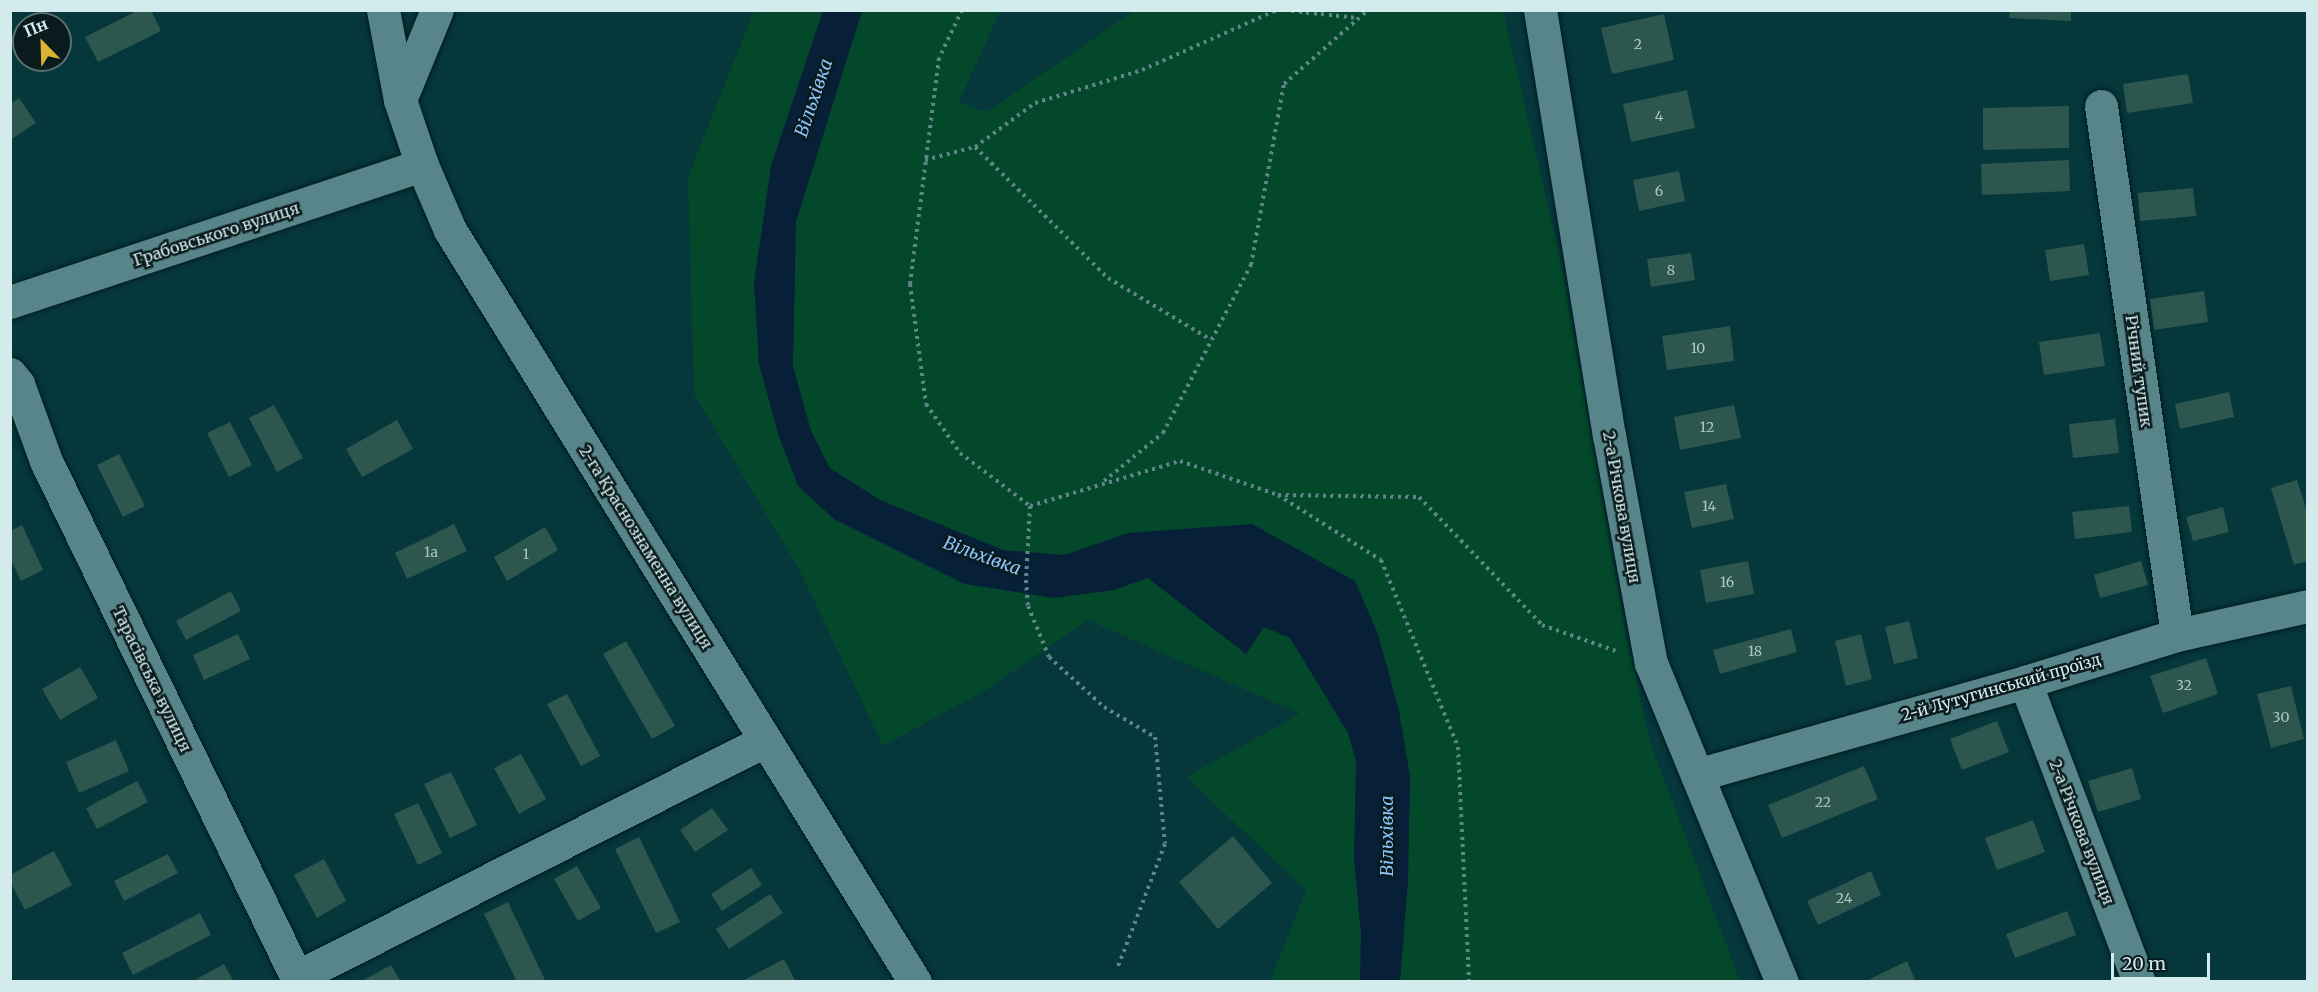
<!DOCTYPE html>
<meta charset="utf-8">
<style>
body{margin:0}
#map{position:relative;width:2318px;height:992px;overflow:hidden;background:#06373b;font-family:Merriweather,serif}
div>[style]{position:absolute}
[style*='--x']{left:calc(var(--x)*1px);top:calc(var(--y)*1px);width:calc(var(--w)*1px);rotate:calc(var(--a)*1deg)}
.green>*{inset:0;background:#03482b}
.water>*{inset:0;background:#072038}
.building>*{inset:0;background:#2c564e}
.path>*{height:4px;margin-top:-2px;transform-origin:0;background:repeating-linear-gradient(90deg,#5f8588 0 3px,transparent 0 7.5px)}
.roads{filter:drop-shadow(0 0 2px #001d20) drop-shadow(0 0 2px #001d20)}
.minor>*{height:33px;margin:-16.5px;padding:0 16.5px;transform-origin:16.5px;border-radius:16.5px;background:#588589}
span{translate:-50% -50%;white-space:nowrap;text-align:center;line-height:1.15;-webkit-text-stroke:5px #091b1d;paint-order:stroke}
.number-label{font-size:14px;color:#aac6c5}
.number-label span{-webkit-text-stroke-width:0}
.street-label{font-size:16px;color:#d4ebed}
.water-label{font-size:18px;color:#8dc4fb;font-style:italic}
.frame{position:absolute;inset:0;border:12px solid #d4ebed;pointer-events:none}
.north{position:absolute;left:12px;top:12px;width:60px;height:60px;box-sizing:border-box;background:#091b1d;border:2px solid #5a6e70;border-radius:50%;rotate:337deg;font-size:16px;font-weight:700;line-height:24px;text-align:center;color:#d4ebed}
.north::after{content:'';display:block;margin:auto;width:21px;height:27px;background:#dcb233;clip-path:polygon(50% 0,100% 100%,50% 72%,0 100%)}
.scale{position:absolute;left:2111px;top:953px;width:99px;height:27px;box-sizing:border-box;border:3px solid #d4ebed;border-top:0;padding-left:8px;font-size:18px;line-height:21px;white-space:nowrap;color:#d4ebed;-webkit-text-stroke:4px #091b1d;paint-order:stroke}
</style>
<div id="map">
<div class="green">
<i style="clip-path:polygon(754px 11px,1000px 11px,959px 102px,987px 112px,1134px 11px,1503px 11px,1561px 263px,1625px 631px,1650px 742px,1740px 981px,1270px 981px,1306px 890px,1186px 777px,1300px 714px,1088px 620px,986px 690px,883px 746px,799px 569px,694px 394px,688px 177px)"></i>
</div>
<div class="water">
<i style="clip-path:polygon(823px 11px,862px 11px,796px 222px,793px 366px,811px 431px,830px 468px,880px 500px,1003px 550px,1064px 555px,1128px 533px,1252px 524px,1355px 581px,1378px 634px,1399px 711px,1410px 776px,1408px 881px,1400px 981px,1360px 981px,1361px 934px,1354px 860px,1356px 762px,1348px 733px,1290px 638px,1264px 627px,1246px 654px,1148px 578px,1114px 590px,1054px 598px,965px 584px,834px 519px,798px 486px,779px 437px,759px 364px,754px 283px,771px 166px)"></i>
</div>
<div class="building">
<i style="clip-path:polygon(139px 10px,151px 10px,161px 31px,98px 62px,85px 37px)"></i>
<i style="clip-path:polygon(2010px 10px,2071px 10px,2071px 21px,2009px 18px)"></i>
<i style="clip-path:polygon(1664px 14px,1674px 60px,1612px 74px,1601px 28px)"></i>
<i style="clip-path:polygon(2188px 74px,2193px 103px,2127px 113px,2123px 84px)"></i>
<i style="clip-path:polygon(1687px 90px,1695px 128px,1631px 142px,1623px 104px)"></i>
<i style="clip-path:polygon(19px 98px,36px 123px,10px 140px,10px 104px)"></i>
<i style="clip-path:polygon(2069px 106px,2069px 148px,1983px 150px,1983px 108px)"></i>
<i style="clip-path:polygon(2069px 160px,2070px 191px,1982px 195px,1981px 164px)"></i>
<i style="clip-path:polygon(1679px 171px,1685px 201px,1639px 211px,1633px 180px)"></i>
<i style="clip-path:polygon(2193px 188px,2196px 216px,2140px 221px,2138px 193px)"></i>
<i style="clip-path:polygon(2084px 244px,2089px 275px,2050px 281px,2045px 250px)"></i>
<i style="clip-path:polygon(1691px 253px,1695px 280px,1651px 287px,1647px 259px)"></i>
<i style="clip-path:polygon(2204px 291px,2208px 322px,2154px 330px,2150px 299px)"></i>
<i style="clip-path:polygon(1730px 326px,1734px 361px,1667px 370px,1662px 336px)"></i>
<i style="clip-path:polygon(2100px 333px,2105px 366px,2044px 375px,2039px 342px)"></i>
<i style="clip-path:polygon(2229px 392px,2234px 417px,2180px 429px,2175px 404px)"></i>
<i style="clip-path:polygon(274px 405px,303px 458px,277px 472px,249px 418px)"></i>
<i style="clip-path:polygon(1734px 405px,1741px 438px,1680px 450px,1674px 417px)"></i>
<i style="clip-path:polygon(2115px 419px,2119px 453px,2073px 458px,2069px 424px)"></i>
<i style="clip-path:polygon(397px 420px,413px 449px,362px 477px,346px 449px)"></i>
<i style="clip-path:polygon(230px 422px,252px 465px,229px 477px,207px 433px)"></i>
<i style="clip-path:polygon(119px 454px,145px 506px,123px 517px,97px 465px)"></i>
<i style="clip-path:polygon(2297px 480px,2308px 515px,2308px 561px,2294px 565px,2271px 488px)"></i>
<i style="clip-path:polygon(1726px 484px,1734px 519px,1692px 528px,1684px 492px)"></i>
<i style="clip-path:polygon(2129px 506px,2132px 532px,2075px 539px,2072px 512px)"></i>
<i style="clip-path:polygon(2223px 507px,2229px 532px,2193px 541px,2186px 517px)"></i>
<i style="clip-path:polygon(454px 524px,467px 551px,407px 579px,395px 553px)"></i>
<i style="clip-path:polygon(22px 525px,43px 570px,21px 581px,10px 558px,10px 531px)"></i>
<i style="clip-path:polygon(545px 527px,558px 550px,507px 581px,494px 557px)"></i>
<i style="clip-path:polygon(1748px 561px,1754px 594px,1706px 603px,1700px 570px)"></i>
<i style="clip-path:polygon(2141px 561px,2148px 585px,2100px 598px,2094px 575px)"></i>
<i style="clip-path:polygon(231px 591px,241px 611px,186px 640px,176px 621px)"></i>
<i style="clip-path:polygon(1909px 621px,1918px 658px,1894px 664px,1885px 627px)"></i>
<i style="clip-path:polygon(1791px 629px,1797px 652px,1720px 674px,1713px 650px)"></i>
<i style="clip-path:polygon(238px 634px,250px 659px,204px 680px,193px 655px)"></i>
<i style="clip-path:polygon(1861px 634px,1872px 679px,1846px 686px,1835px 641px)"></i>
<i style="clip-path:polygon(626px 641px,675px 726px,652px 739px,603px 654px)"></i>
<i style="clip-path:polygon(2206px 658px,2218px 694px,2163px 713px,2150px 676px)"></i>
<i style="clip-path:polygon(80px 667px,98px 698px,60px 720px,42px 689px)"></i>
<i style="clip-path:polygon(2291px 686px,2304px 739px,2271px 748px,2257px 694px)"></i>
<i style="clip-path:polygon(567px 694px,600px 756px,581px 766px,547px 704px)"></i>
<i style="clip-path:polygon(1997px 721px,2009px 752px,1962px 770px,1950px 739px)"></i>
<i style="clip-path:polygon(116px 740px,129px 771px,79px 793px,66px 762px)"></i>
<i style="clip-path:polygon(521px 754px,546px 799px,519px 814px,494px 768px)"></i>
<i style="clip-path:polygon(1864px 766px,1878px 799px,1782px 838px,1768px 805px)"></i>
<i style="clip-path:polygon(2132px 768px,2141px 799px,2098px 812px,2088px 781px)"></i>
<i style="clip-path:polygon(451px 772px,477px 825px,450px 838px,424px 784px)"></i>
<i style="clip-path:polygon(137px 781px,148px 802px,97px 829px,86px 808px)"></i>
<i style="clip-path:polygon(418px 803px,442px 853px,418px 865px,394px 814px)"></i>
<i style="clip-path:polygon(712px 808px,728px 830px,695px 852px,680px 830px)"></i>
<i style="clip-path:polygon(2033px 820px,2045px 852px,1997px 870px,1985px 838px)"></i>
<i style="clip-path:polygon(1233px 836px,1272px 883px,1218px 929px,1179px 882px)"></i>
<i style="clip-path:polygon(639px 837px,680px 922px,656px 933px,615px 849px)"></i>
<i style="clip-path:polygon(54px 851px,72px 885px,25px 910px,10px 882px,10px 875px)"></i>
<i style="clip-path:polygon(168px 854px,178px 873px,124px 901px,114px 881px)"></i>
<i style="clip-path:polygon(324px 859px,346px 901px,317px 918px,294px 875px)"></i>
<i style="clip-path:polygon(577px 866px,601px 908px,578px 921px,554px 879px)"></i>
<i style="clip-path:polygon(751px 868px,762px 885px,722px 911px,711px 894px)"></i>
<i style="clip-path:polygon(1871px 871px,1881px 895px,1818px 925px,1807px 901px)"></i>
<i style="clip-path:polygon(770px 894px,783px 913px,729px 949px,716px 929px)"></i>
<i style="clip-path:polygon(508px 902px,546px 982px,517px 982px,484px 914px)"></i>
<i style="clip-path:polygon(2067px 911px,2076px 935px,2015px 958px,2006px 934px)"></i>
<i style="clip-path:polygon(200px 913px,211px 935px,133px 975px,122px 953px)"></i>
<i style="clip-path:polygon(784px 959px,796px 982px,740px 982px)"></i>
<i style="clip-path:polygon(1907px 961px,1916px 982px,1864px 982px)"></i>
<i style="clip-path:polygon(224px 964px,234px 982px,191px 982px)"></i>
<i style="clip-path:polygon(391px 965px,401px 982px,360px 982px)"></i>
</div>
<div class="path">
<i style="--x:962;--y:10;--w:53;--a:115.6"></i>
<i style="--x:939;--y:58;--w:228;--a:97.3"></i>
<i style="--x:910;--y:284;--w:121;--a:82.4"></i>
<i style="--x:926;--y:404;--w:60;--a:55.2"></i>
<i style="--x:960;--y:453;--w:88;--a:37.1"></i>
<i style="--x:1030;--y:506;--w:157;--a:-16.7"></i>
<i style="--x:1180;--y:461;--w:104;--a:19.1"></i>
<i style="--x:1278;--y:495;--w:122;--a:32.3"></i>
<i style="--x:1381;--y:560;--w:202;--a:67.6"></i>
<i style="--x:1458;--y:747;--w:235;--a:87.3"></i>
<i style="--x:1284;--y:10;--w:74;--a:6.2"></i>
<i style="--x:975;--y:147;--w:74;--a:-36.3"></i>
<i style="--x:1035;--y:103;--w:112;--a:-17.1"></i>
<i style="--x:1142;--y:70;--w:148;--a:-24"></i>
<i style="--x:925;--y:160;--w:52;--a:-14.6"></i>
<i style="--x:975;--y:147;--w:187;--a:44.6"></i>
<i style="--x:1108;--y:278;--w:120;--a:31"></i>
<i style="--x:1104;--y:481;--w:76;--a:-39.1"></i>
<i style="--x:1163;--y:433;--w:190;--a:-62.4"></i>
<i style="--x:1251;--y:265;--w:184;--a:-79.7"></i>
<i style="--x:1284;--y:84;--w:112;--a:-41.4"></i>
<i style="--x:1278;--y:495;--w:141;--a:0.8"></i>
<i style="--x:1419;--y:497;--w:178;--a:46.1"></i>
<i style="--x:1542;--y:625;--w:78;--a:19.4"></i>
<i style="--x:1030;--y:506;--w:74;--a:93.1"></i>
<i style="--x:1026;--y:580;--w:26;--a:86"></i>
<i style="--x:1028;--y:606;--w:55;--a:67.6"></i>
<i style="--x:1049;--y:657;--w:74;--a:42.3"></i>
<i style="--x:1104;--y:707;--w:59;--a:30.5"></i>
<i style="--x:1155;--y:737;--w:107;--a:84.7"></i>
<i style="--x:1165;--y:844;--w:134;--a:111"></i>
</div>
<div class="roads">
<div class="minor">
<i style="--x:383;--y:10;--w:92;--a:79.3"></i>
<i style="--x:400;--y:100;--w:69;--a:71.3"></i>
<i style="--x:422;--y:165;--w:71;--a:66.7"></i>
<i style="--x:450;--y:230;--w:884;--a:58.27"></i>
<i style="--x:1540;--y:10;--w:431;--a:80.8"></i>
<i style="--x:1609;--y:435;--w:232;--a:79.6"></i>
<i style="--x:1651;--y:663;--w:345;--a:67.7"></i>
<i style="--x:400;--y:100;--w:97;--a:-67.7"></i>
<i style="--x:2101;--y:106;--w:534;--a:81.82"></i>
<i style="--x:10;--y:302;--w:434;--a:-18.4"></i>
<i style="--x:10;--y:374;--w:13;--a:51"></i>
<i style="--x:18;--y:384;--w:82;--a:70"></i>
<i style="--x:46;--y:461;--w:579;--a:64.1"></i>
<i style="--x:2025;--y:682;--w:321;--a:69.2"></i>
<i style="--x:1697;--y:775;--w:341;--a:-15.8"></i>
<i style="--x:2025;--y:682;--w:159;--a:-17.2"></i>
<i style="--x:2177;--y:635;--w:134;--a:-12.5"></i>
<i style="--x:297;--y:977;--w:525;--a:-26.81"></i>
</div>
</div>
<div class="number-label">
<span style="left:1638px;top:44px">2</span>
<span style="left:1659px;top:116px">4</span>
<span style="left:1659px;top:191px">6</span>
<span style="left:1671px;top:270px">8</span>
<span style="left:1698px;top:348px">10</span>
<span style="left:1707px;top:427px">12</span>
<span style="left:1709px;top:506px">14</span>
<span style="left:431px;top:552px">1а</span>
<span style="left:526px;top:554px">1</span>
<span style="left:1727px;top:582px">16</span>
<span style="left:1755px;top:651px">18</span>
<span style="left:2184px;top:685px">32</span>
<span style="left:2281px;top:717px">30</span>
<span style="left:1823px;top:802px">22</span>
<span style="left:1844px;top:898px">24</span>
</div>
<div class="street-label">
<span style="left:216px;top:234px;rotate:-18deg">Грабовського вулиця</span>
<span style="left:2139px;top:371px;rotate:82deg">Річний тупик</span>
<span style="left:1622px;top:507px;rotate:80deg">2-а Річкова вулиця</span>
<span style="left:646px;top:547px;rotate:58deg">2-га Краснознаменна вулиця</span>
<span style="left:152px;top:679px;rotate:64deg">Тарасівська вулиця</span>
<span style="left:2001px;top:687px;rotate:-16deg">2-й Лутугинський проїзд</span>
<span style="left:2082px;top:832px;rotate:69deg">2-а Річкова вулиця</span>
</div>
<div class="water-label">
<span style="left:814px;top:98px;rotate:-71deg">Вільхівка</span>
<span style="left:982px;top:556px;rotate:20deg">Вільхівка</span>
<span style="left:1387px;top:836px;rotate:-90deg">Вільхівка</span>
</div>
<div class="frame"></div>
<div class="north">Пн</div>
<div class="scale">20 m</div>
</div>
